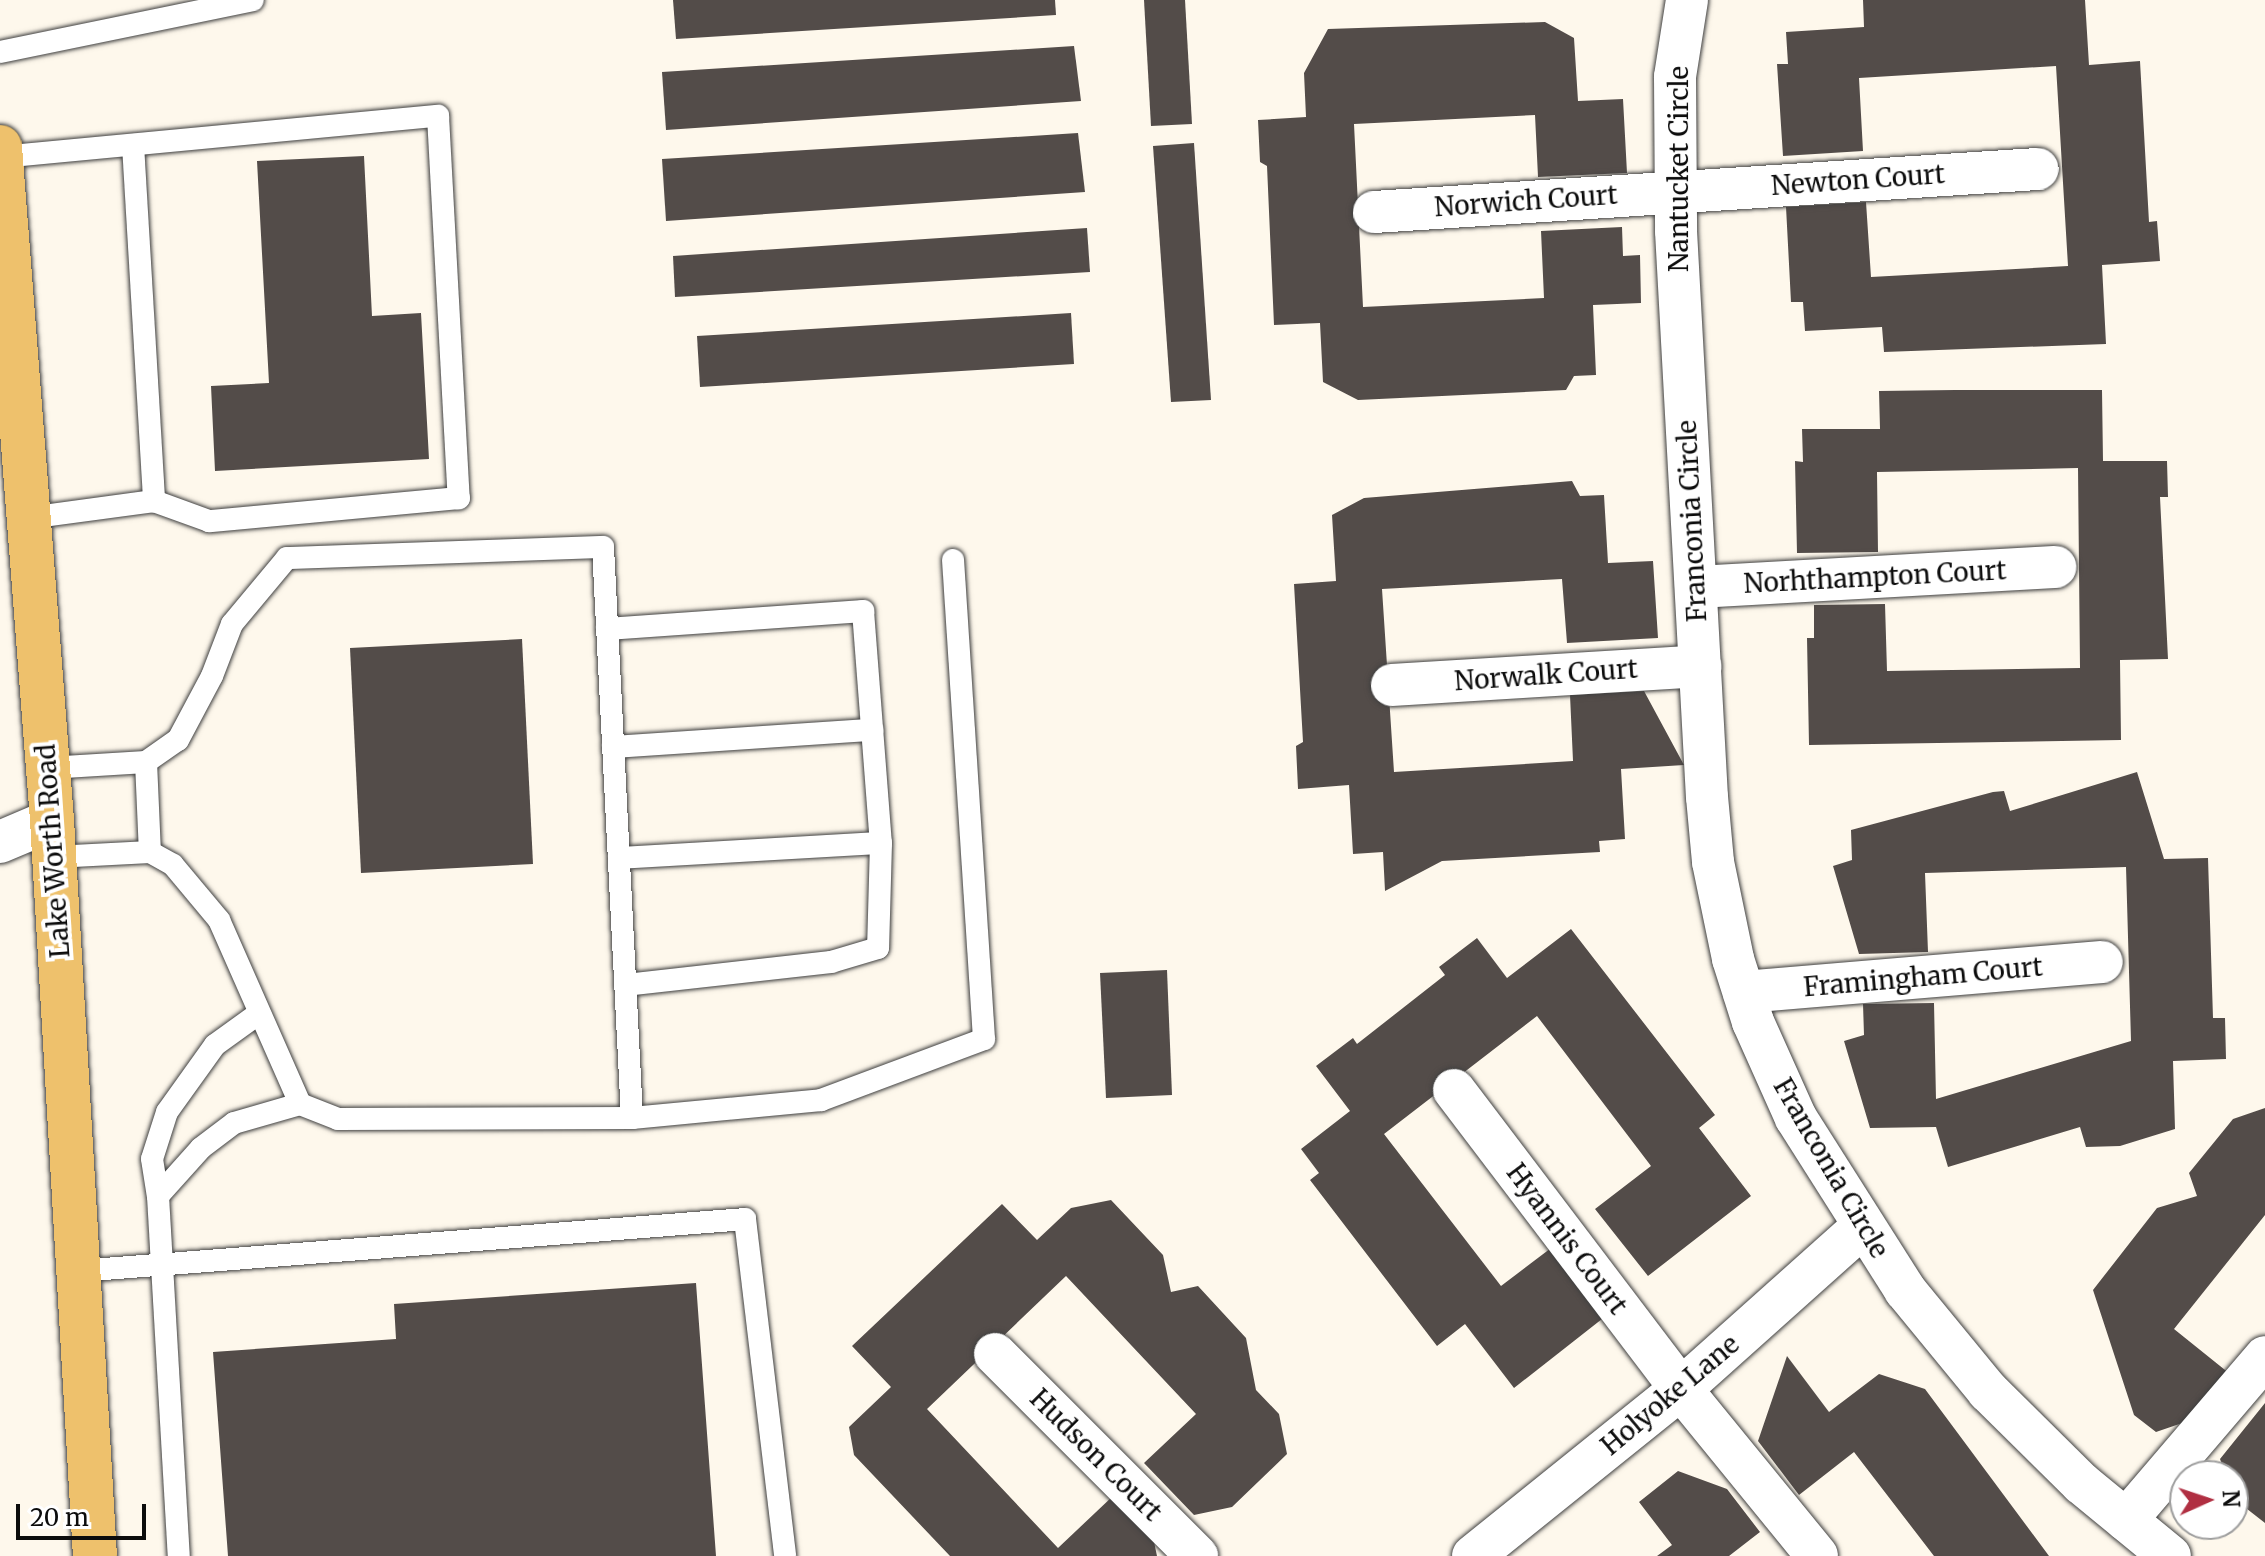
<!DOCTYPE html>
<style>
body{margin:0}
#map{position:relative;width:2265px;height:1556px;overflow:hidden;background:#fef8ec;font-family:Merriweather,serif}
div>[style]{position:absolute}
[style*='--x']{left:calc(var(--x)*1px);top:calc(var(--y)*1px);width:calc(var(--w)*1px);rotate:calc(var(--a)*1deg)}
.building>*{inset:0;background:#534c49}
.roads{filter:drop-shadow(0 0 2px #3f3f3f) drop-shadow(0 0 2px #3f3f3f)}
.lane>*{height:22px;margin:-11px;padding:0 11px;transform-origin:11px;border-radius:11px;background:#fff}
.street>*{height:42px;margin:-21px;padding:0 21px;transform-origin:21px;border-radius:21px;background:#fff}
.primary>*{height:44px;margin:-22px;padding:0 22px;transform-origin:22px;border-radius:22px;background:#eec16c}
span{translate:-50% -50%;white-space:nowrap;text-align:center;line-height:1.15;-webkit-text-stroke:8px #fff;paint-order:stroke}
.street-label{font-size:26px;color:#0c0c0c}
.north{position:absolute;left:2169px;top:1460px;width:80px;height:80px;box-sizing:border-box;background:#fff;border:2px solid #9e9e9e;border-radius:50%;rotate:87deg;font-size:22px;font-weight:700;line-height:32px;text-align:center;color:#0c0c0c}
.north::after{content:'';display:block;margin:auto;width:28px;height:36px;background:#b02f42;clip-path:polygon(50% 0,100% 100%,50% 72%,0 100%)}
.scale{position:absolute;left:16px;top:1504px;width:130px;height:36px;box-sizing:border-box;border:4px solid #0c0c0c;border-top:0;padding-left:10px;font-size:24px;line-height:28px;white-space:nowrap;color:#0c0c0c;-webkit-text-stroke:6px #fff;paint-order:stroke}
</style>
<div id="map">
<div class="building">
<i style="clip-path:polygon(673px 0,1055px 0,1056px 15px,676px 39px)"></i>
<i style="clip-path:polygon(1144px 0,1185px 0,1192px 124px,1151px 126px)"></i>
<i style="clip-path:polygon(1863px 0,2085px 0,2089px 65px,2140px 61px,2149px 222px,2157px 221px,2160px 261px,2102px 265px,2106px 344px,1884px 352px,1882px 327px,1805px 331px,1803px 302px,1791px 302px,1786px 207px,1866px 202px,1871px 277px,2068px 266px,2056px 66px,1859px 78px,1863px 151px,1783px 156px,1777px 64px,1788px 64px,1786px 32px,1864px 27px)"></i>
<i style="clip-path:polygon(1545px 22px,1574px 38px,1578px 101px,1623px 99px,1627px 173px,1538px 177px,1535px 115px,1354px 124px,1363px 307px,1544px 298px,1541px 231px,1622px 227px,1623px 256px,1640px 255px,1641px 303px,1593px 305px,1596px 375px,1574px 376px,1566px 390px,1358px 400px,1323px 382px,1320px 323px,1274px 325px,1267px 166px,1260px 162px,1258px 120px,1306px 117px,1304px 73px,1328px 29px)"></i>
<i style="clip-path:polygon(1074px 46px,1081px 101px,666px 130px,662px 72px)"></i>
<i style="clip-path:polygon(1078px 133px,1085px 192px,666px 221px,662px 159px)"></i>
<i style="clip-path:polygon(1194px 143px,1211px 400px,1171px 402px,1153px 146px)"></i>
<i style="clip-path:polygon(364px 156px,372px 316px,421px 313px,429px 459px,215px 471px,211px 386px,269px 383px,257px 161px)"></i>
<i style="clip-path:polygon(1087px 228px,1090px 272px,675px 297px,673px 256px)"></i>
<i style="clip-path:polygon(1071px 313px,1074px 364px,700px 387px,697px 336px)"></i>
<i style="clip-path:polygon(1955px 390px,2102px 390px,2103px 461px,2167px 461px,2168px 497px,2160px 497px,2168px 659px,2120px 660px,2121px 740px,1809px 745px,1807px 638px,1814px 638px,1814px 605px,1885px 604px,1887px 671px,2080px 668px,2078px 468px,1877px 472px,1878px 552px,1797px 553px,1795px 461px,1803px 462px,1802px 429px,1880px 429px,1879px 391px)"></i>
<i style="clip-path:polygon(1572px 481px,1580px 496px,1604px 495px,1608px 563px,1653px 561px,1658px 638px,1567px 643px,1562px 579px,1382px 589px,1394px 772px,1573px 761px,1570px 695px,1644px 691px,1684px 765px,1621px 769px,1625px 839px,1599px 841px,1600px 852px,1442px 861px,1385px 891px,1383px 852px,1353px 854px,1349px 785px,1298px 789px,1296px 746px,1303px 742px,1294px 584px,1336px 581px,1332px 515px,1364px 498px)"></i>
<i style="clip-path:polygon(522px 639px,533px 864px,361px 873px,350px 648px)"></i>
<i style="clip-path:polygon(2137px 772px,2164px 859px,2208px 858px,2213px 1018px,2225px 1018px,2226px 1059px,2173px 1061px,2175px 1129px,2120px 1146px,2086px 1147px,2080px 1127px,1948px 1167px,1936px 1127px,1870px 1128px,1844px 1041px,1864px 1035px,1863px 1004px,1934px 1003px,1936px 1099px,2131px 1041px,2126px 867px,1925px 873px,1928px 952px,1859px 954px,1833px 866px,1852px 860px,1851px 830px,1993px 792px,2004px 791px,2010px 811px)"></i>
<i style="clip-path:polygon(1571px 929px,1715px 1115px,1699px 1128px,1751px 1196px,1648px 1276px,1595px 1209px,1651px 1166px,1537px 1016px,1384px 1134px,1501px 1286px,1563px 1239px,1616px 1308px,1514px 1388px,1465px 1324px,1437px 1346px,1310px 1180px,1319px 1173px,1301px 1149px,1350px 1111px,1316px 1066px,1353px 1038px,1357px 1044px,1445px 975px,1439px 967px,1477px 938px,1507px 978px)"></i>
<i style="clip-path:polygon(1167px 970px,1172px 1095px,1106px 1098px,1100px 973px)"></i>
<i style="clip-path:polygon(2265px 1108px,2265px 1215px,2174px 1329px,2230px 1374px,2194px 1419px,2156px 1432px,2134px 1415px,2093px 1290px,2157px 1208px,2197px 1196px,2189px 1173px,2233px 1119px)"></i>
<i style="clip-path:polygon(1111px 1200px,1163px 1255px,1171px 1292px,1198px 1286px,1246px 1338px,1256px 1390px,1279px 1414px,1287px 1454px,1232px 1507px,1194px 1515px,1144px 1463px,1196px 1414px,1066px 1276px,927px 1409px,1058px 1548px,1114px 1495px,1153px 1537px,1157px 1556px,950px 1556px,854px 1455px,849px 1427px,891px 1387px,852px 1346px,1002px 1204px,1037px 1240px,1071px 1208px)"></i>
<i style="clip-path:polygon(696px 1283px,716px 1556px,228px 1556px,213px 1352px,396px 1339px,394px 1304px)"></i>
<i style="clip-path:polygon(1787px 1356px,1829px 1412px,1879px 1374px,1925px 1389px,2049px 1556px,1934px 1556px,1854px 1452px,1799px 1495px,1758px 1441px)"></i>
<i style="clip-path:polygon(2265px 1403px,2265px 1523px,2233px 1498px,2233px 1476px,2226px 1476px,2220px 1459px)"></i>
<i style="clip-path:polygon(1678px 1471px,1727px 1489px,1760px 1532px,1729px 1556px,1657px 1556px,1672px 1545px,1639px 1502px)"></i>
</div>
<div class="roads">
<div class="lane">
<i style="--x:0;--y:52;--w:258;--a:-11.6"></i>
<i style="--x:133;--y:145;--w:357;--a:86.6"></i>
<i style="--x:1;--y:157;--w:439;--a:-5.4"></i>
<i style="--x:438;--y:116;--w:383;--a:86.9"></i>
<i style="--x:459;--y:498;--w:251;--a:174.7"></i>
<i style="--x:209;--y:521;--w:59;--a:-160"></i>
<i style="--x:154;--y:501;--w:126;--a:172.3"></i>
<i style="--x:607;--y:629;--w:257;--a:-4"></i>
<i style="--x:863;--y:611;--w:233;--a:85.6"></i>
<i style="--x:613;--y:747;--w:260;--a:-3.8"></i>
<i style="--x:146;--y:762;--w:90;--a:87.5"></i>
<i style="--x:48;--y:768;--w:98;--a:-3.5"></i>
<i style="--x:146;--y:762;--w:39;--a:-35"></i>
<i style="--x:178;--y:740;--w:72;--a:-62"></i>
<i style="--x:212;--y:676;--w:56;--a:-69"></i>
<i style="--x:232;--y:624;--w:86;--a:-50.2"></i>
<i style="--x:287;--y:558;--w:316;--a:-2"></i>
<i style="--x:603;--y:547;--w:572;--a:87.09"></i>
<i style="--x:54;--y:857;--w:96;--a:-3"></i>
<i style="--x:150;--y:852;--w:26;--a:29"></i>
<i style="--x:173;--y:865;--w:72;--a:50.1"></i>
<i style="--x:219;--y:920;--w:201;--a:66.2"></i>
<i style="--x:300;--y:1104;--w:41;--a:21.5"></i>
<i style="--x:338;--y:1119;--w:294;--a:-0.2"></i>
<i style="--x:632;--y:1118;--w:190;--a:-5.4"></i>
<i style="--x:821;--y:1100;--w:174;--a:-20.5"></i>
<i style="--x:984;--y:1039;--w:480;--a:-93.7"></i>
<i style="--x:619;--y:858;--w:262;--a:-3.3"></i>
<i style="--x:881;--y:843;--w:105;--a:91.6"></i>
<i style="--x:878;--y:948;--w:49;--a:163.4"></i>
<i style="--x:831;--y:962;--w:206;--a:173.6"></i>
<i style="--x:258;--y:1014;--w:53;--a:144.2"></i>
<i style="--x:215;--y:1045;--w:82;--a:125.6"></i>
<i style="--x:167;--y:1112;--w:49;--a:107.7"></i>
<i style="--x:152;--y:1159;--w:37;--a:81"></i>
<i style="--x:158;--y:1196;--w:64;--a:-48.1"></i>
<i style="--x:201;--y:1148;--w:41;--a:-37.1"></i>
<i style="--x:234;--y:1123;--w:69;--a:-16.1"></i>
<i style="--x:158;--y:1196;--w:361;--a:86.7"></i>
<i style="--x:79;--y:1271;--w:668;--a:-4.46"></i>
<i style="--x:745;--y:1219;--w:339;--a:83.2"></i>
</div>
<div class="street">
<i style="--x:1687;--y:0;--w:78;--a:98.9"></i>
<i style="--x:1675;--y:77;--w:154;--a:89.6"></i>
<i style="--x:1676;--y:231;--w:567;--a:86.87"></i>
<i style="--x:1707;--y:797;--w:65;--a:84.7"></i>
<i style="--x:1713;--y:862;--w:99;--a:78.3"></i>
<i style="--x:1733;--y:959;--w:66;--a:72.4"></i>
<i style="--x:1753;--y:1022;--w:105;--a:65.9"></i>
<i style="--x:1796;--y:1118;--w:204;--a:57.6"></i>
<i style="--x:1905;--y:1290;--w:131;--a:50.6"></i>
<i style="--x:1988;--y:1391;--w:131;--a:44.7"></i>
<i style="--x:2081;--y:1483;--w:115;--a:39.4"></i>
<i style="--x:1374;--y:212;--w:665;--a:-3.71"></i>
<i style="--x:1696;--y:587;--w:360;--a:-3.2"></i>
<i style="--x:1392;--y:685;--w:309;--a:-3.5"></i>
<i style="--x:0;--y:842;--w:56;--a:-22.9"></i>
<i style="--x:1744;--y:992;--w:359;--a:-4.8"></i>
<i style="--x:1454;--y:1090;--w:375;--a:52.8"></i>
<i style="--x:1681;--y:1389;--w:215;--a:50.8"></i>
<i style="--x:995;--y:1354;--w:286;--a:45"></i>
<i style="--x:2126;--y:1520;--w:214;--a:-49.5"></i>
<i style="--x:1473;--y:1556;--w:267;--a:-38.8"></i>
<i style="--x:1681;--y:1389;--w:241;--a:-41.8"></i>
</div>
<div class="primary">
<i style="--x:0;--y:147;--w:675;--a:85.58"></i>
<i style="--x:52;--y:820;--w:737;--a:86.66"></i>
</div>
</div>
<div class="street-label">
<span style="left:1679px;top:169px;rotate:-90deg">Nantucket Circle</span>
<span style="left:1858px;top:180px;rotate:-4deg">Newton Court</span>
<span style="left:1526px;top:201px;rotate:-4deg">Norwich Court</span>
<span style="left:1692px;top:521px;rotate:-93deg">Franconia Circle</span>
<span style="left:1875px;top:577px;rotate:-3deg">Norhthampton Court</span>
<span style="left:1546px;top:675px;rotate:-4deg">Norwalk Court</span>
<span style="left:53px;top:851px;rotate:-94deg">Lake Worth Road</span>
<span style="left:1923px;top:977px;rotate:-5deg">Framingham Court</span>
<span style="left:1831px;top:1168px;rotate:60deg">Franconia Circle</span>
<span style="left:1567px;top:1239px;rotate:53deg">Hyannis Court</span>
<span style="left:1670px;top:1395px;rotate:-40deg">Holyoke Lane</span>
<span style="left:1096px;top:1455px;rotate:45deg">Hudson Court</span>
</div>
<div class="north">N</div>
<div class="scale">20 m</div>
</div>
